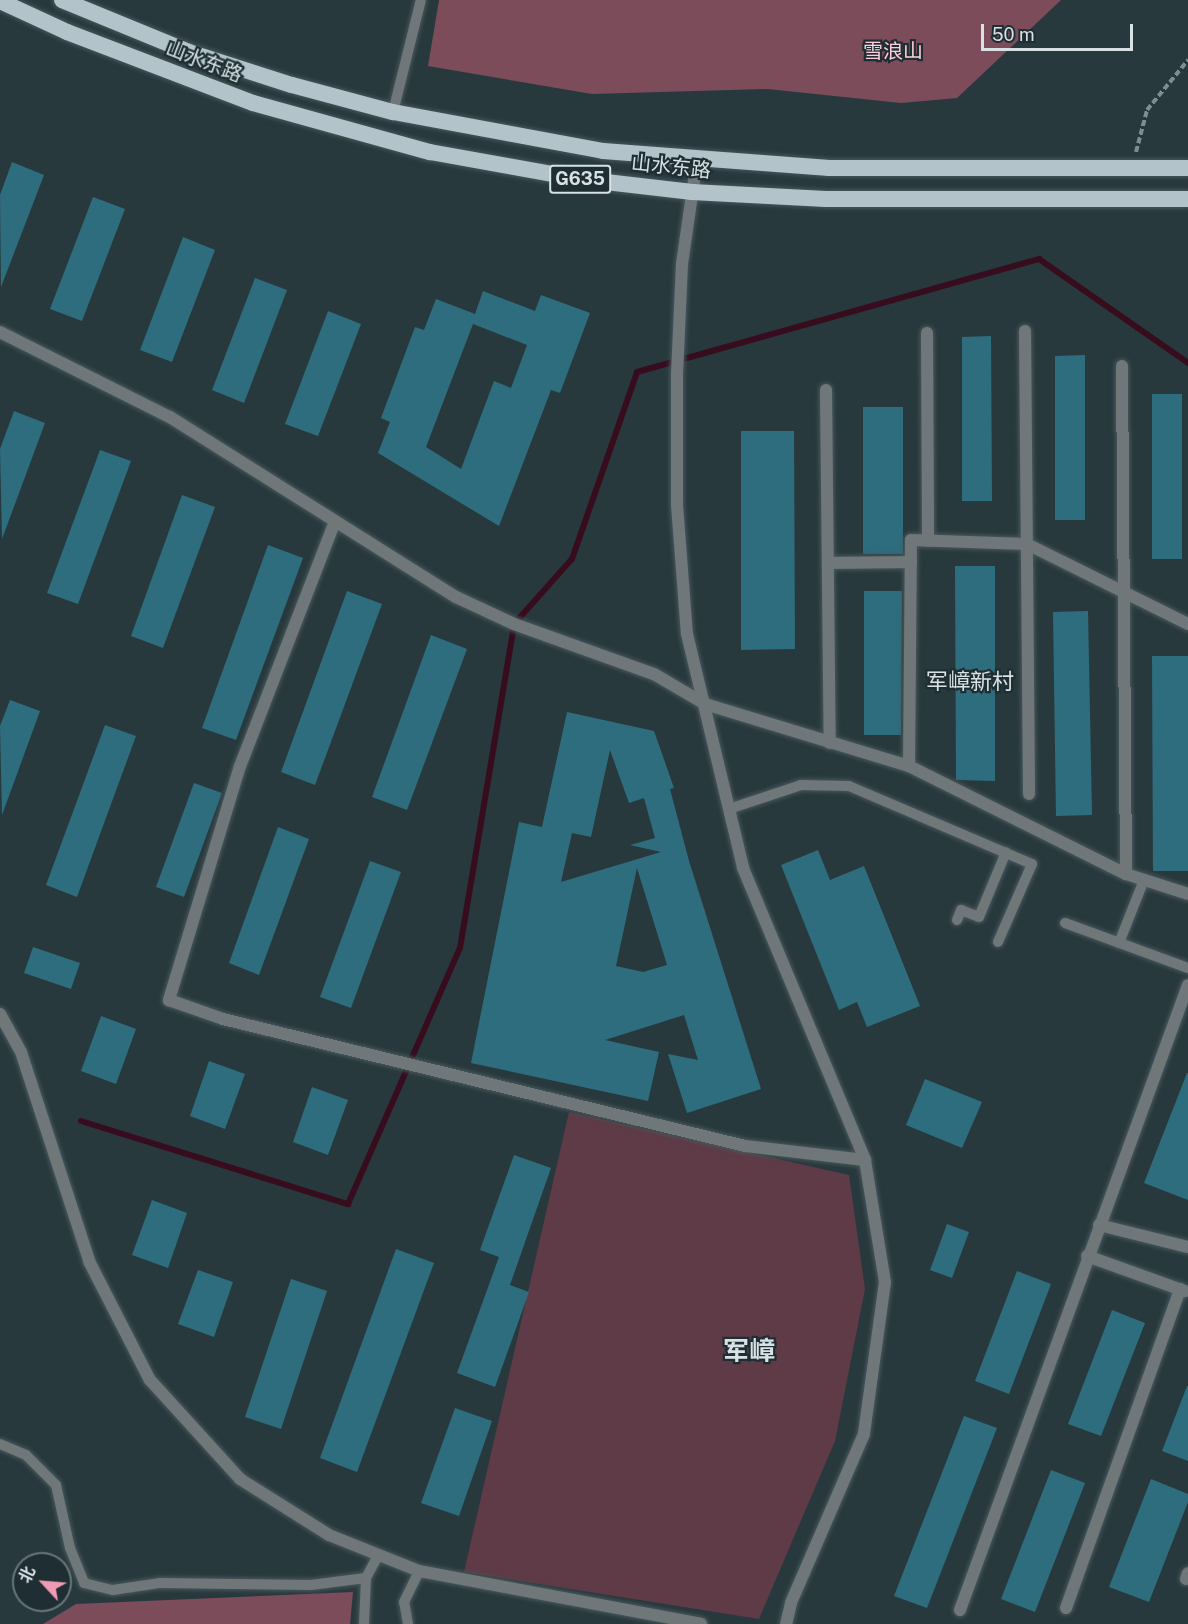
<!DOCTYPE html>
<meta charset="utf-8">
<style>
body{margin:0}
#map{position:relative;width:1188px;height:1624px;overflow:hidden;background:#28393d;font-family:"Public Sans","Noto Sans SC",sans-serif}
div>[style]{position:absolute}
[style*='--x']{left:calc(var(--x)*1px);top:calc(var(--y)*1px);width:calc(var(--w)*1px);rotate:calc(var(--a)*1deg)}
.green>*{inset:0;background:#5e3b46}
.forest>*{inset:0;background:#7d4c5b}
.stream>*{height:6px;margin:-3px;padding:0 3px;transform-origin:3px;border-radius:3px;background:#370d1d}
.building>*{inset:0;background:#2e6d7e}
.path>*{height:4px;margin-top:-2px;transform-origin:0;background:repeating-linear-gradient(90deg,#7f8c90 0 6px,transparent 0 9px)}
.roads{filter:drop-shadow(0 0 2px #48575b) drop-shadow(0 0 2px #48575b)}
.service>*{height:10px;margin:-5px;padding:0 5px;transform-origin:5px;border-radius:5px;background:#6f7779}
.minor>*{height:12px;margin:-6px;padding:0 6px;transform-origin:6px;border-radius:6px;background:#6f7779}
.trunk>*{height:16px;margin:-8px;padding:0 8px;transform-origin:8px;border-radius:8px;background:#b2c4ca}
span{translate:-50% -50%;white-space:nowrap;text-align:center;line-height:1.15;-webkit-text-stroke:4.5px #1e2e33;paint-order:stroke}
.shield-label span{padding:2px 4px;background:#1e2e33;border:2px solid;border-radius:4px;-webkit-text-stroke-width:0}
.shield-label{font-size:18px;color:#d8e2e5;font-weight:700}
.park-label{font-size:20px;color:#feccda}
.street-label{font-size:20px;color:#d8e2e5}
.quarter-label{font-size:22px;color:#d8e2e5}
.district-label{font-size:26px;color:#d8e2e5;font-weight:700}
.north{position:absolute;left:12px;top:1552px;width:60px;height:60px;box-sizing:border-box;background:#1e2e33;border:2px solid #68767a;border-radius:50%;rotate:296deg;font-size:16px;font-weight:700;line-height:24px;text-align:center;color:#d8e2e5}
.north::after{content:'';display:block;margin:auto;width:21px;height:27px;background:#f09ab5;clip-path:polygon(50% 0,100% 100%,50% 72%,0 100%)}
.scale{position:absolute;left:981px;top:24px;width:152px;height:27px;box-sizing:border-box;border:3px solid #d8e2e5;border-top:0;padding-left:8px;font-size:18px;line-height:21px;white-space:nowrap;color:#d8e2e5;-webkit-text-stroke:4px #1e2e33;paint-order:stroke}
</style>
<div id="map">
<div class="green">
<i style="clip-path:polygon(569px 1112px,849px 1175px,865px 1289px,835px 1441px,759px 1619px,464px 1572px)"></i>
</div>
<div class="forest">
<i style="clip-path:polygon(439px 0,1061px 0,957px 98px,901px 103px,768px 89px,592px 94px,428px 66px)"></i>
<i style="clip-path:polygon(353px 1592px,350px 1624px,43px 1624px,76px 1604px)"></i>
</div>
<div class="stream">
<i style="--x:81;--y:1121;--w:280;--a:17.3"></i>
<i style="--x:348;--y:1204;--w:279;--a:-66.4"></i>
<i style="--x:460;--y:948;--w:328;--a:-80.5"></i>
<i style="--x:514;--y:624;--w:87;--a:-48.3"></i>
<i style="--x:572;--y:559;--w:198;--a:-70.8"></i>
<i style="--x:637;--y:372;--w:418;--a:-15.7"></i>
<i style="--x:1039;--y:259;--w:182;--a:34.9"></i>
</div>
<div class="building">
<i style="clip-path:polygon(12px 162px,44px 175px,1px 287px,0 195px)"></i>
<i style="clip-path:polygon(93px 197px,125px 209px,82px 321px,50px 309px)"></i>
<i style="clip-path:polygon(183px 237px,215px 250px,172px 362px,140px 350px)"></i>
<i style="clip-path:polygon(255px 278px,287px 290px,244px 403px,212px 390px)"></i>
<i style="clip-path:polygon(evenodd,483px 291px,535px 311px,541px 295px,590px 313px,560px 393px,551px 390px,499px 526px,378px 453px,390px 422px,381px 418px,415px 327px,424px 330px,436px 299px,475px 314px,483px 291px,473px 324px,527px 345px,511px 388px,494px 381px,461px 469px,426px 447px,473px 324px)"></i>
<i style="clip-path:polygon(328px 311px,361px 324px,318px 436px,285px 424px)"></i>
<i style="clip-path:polygon(991px 336px,992px 501px,962px 501px,962px 337px)"></i>
<i style="clip-path:polygon(1085px 355px,1085px 520px,1055px 520px,1055px 356px)"></i>
<i style="clip-path:polygon(1152px 394px,1182px 394px,1182px 559px,1152px 559px)"></i>
<i style="clip-path:polygon(863px 407px,903px 407px,903px 554px,863px 554px)"></i>
<i style="clip-path:polygon(14px 411px,45px 423px,2px 539px,0 449px)"></i>
<i style="clip-path:polygon(741px 431px,794px 431px,795px 649px,741px 650px)"></i>
<i style="clip-path:polygon(100px 450px,131px 461px,78px 604px,47px 593px)"></i>
<i style="clip-path:polygon(182px 495px,215px 507px,163px 648px,131px 636px)"></i>
<i style="clip-path:polygon(268px 545px,303px 558px,236px 740px,202px 728px)"></i>
<i style="clip-path:polygon(955px 566px,995px 566px,995px 781px,956px 780px)"></i>
<i style="clip-path:polygon(347px 591px,382px 604px,315px 785px,281px 772px)"></i>
<i style="clip-path:polygon(864px 591px,902px 591px,901px 735px,864px 735px)"></i>
<i style="clip-path:polygon(1088px 611px,1092px 815px,1056px 816px,1053px 612px)"></i>
<i style="clip-path:polygon(431px 635px,467px 649px,407px 810px,372px 797px)"></i>
<i style="clip-path:polygon(1152px 656px,1188px 656px,1188px 871px,1153px 871px)"></i>
<i style="clip-path:polygon(10px 700px,40px 711px,2px 815px,0 726px)"></i>
<i style="clip-path:polygon(evenodd,567px 712px,654px 731px,674px 788px,670px 789px,689px 861px,761px 1089px,687px 1113px,668px 1054px,698px 1060px,684px 1015px,605px 1040px,659px 1052px,648px 1101px,471px 1063px,519px 822px,542px 827px,567px 712px,610px 750px,629px 803px,644px 798px,655px 838px,630px 845px,661px 852px,561px 882px,572px 833px,591px 837px,610px 750px,567px 712px,637px 868px,667px 965px,643px 972px,616px 966px,637px 868px)"></i>
<i style="clip-path:polygon(105px 725px,136px 736px,77px 897px,46px 885px)"></i>
<i style="clip-path:polygon(194px 783px,222px 793px,184px 897px,156px 887px)"></i>
<i style="clip-path:polygon(278px 827px,309px 839px,259px 975px,229px 963px)"></i>
<i style="clip-path:polygon(818px 850px,830px 880px,864px 866px,920px 1006px,867px 1027px,857px 1002px,839px 1010px,781px 865px)"></i>
<i style="clip-path:polygon(370px 861px,401px 872px,351px 1008px,320px 997px)"></i>
<i style="clip-path:polygon(33px 947px,80px 963px,71px 989px,24px 973px)"></i>
<i style="clip-path:polygon(101px 1016px,136px 1029px,116px 1084px,81px 1071px)"></i>
<i style="clip-path:polygon(209px 1061px,245px 1074px,225px 1129px,190px 1116px)"></i>
<i style="clip-path:polygon(1187px 1073px,1188px 1073px,1188px 1200px,1144px 1183px)"></i>
<i style="clip-path:polygon(925px 1079px,982px 1102px,962px 1148px,906px 1125px)"></i>
<i style="clip-path:polygon(312px 1087px,348px 1100px,328px 1155px,293px 1142px)"></i>
<i style="clip-path:polygon(514px 1155px,551px 1168px,510px 1285px,529px 1292px,495px 1387px,457px 1373px,499px 1257px,480px 1250px)"></i>
<i style="clip-path:polygon(152px 1200px,187px 1213px,168px 1268px,132px 1255px)"></i>
<i style="clip-path:polygon(947px 1224px,969px 1232px,952px 1278px,930px 1270px)"></i>
<i style="clip-path:polygon(396px 1249px,434px 1263px,357px 1472px,320px 1458px)"></i>
<i style="clip-path:polygon(198px 1270px,233px 1282px,214px 1337px,178px 1324px)"></i>
<i style="clip-path:polygon(1017px 1271px,1051px 1284px,1009px 1394px,975px 1381px)"></i>
<i style="clip-path:polygon(291px 1279px,327px 1291px,281px 1429px,245px 1417px)"></i>
<i style="clip-path:polygon(1112px 1310px,1145px 1323px,1101px 1436px,1068px 1424px)"></i>
<i style="clip-path:polygon(1187px 1386px,1188px 1386px,1188px 1461px,1162px 1451px)"></i>
<i style="clip-path:polygon(455px 1408px,492px 1421px,459px 1516px,421px 1503px)"></i>
<i style="clip-path:polygon(964px 1416px,997px 1428px,927px 1608px,894px 1596px)"></i>
<i style="clip-path:polygon(1051px 1470px,1085px 1483px,1035px 1612px,1001px 1599px)"></i>
<i style="clip-path:polygon(1151px 1479px,1188px 1494px,1188px 1502px,1149px 1602px,1109px 1587px)"></i>
</div>
<div class="path">
<i style="--x:1136;--y:152;--w:43;--a:-75.3"></i>
<i style="--x:1147;--y:110;--w:65;--a:-50.6"></i>
</div>
<div class="roads">
<div class="service">
<i style="--x:393;--y:112;--w:115;--a:-76"></i>
<i style="--x:729;--y:809;--w:76;--a:-18.4"></i>
<i style="--x:801;--y:785;--w:48;--a:1.2"></i>
<i style="--x:849;--y:786;--w:199;--a:23.1"></i>
<i style="--x:1032;--y:864;--w:85;--a:113.6"></i>
<i style="--x:957;--y:920;--w:11;--a:-68"></i>
<i style="--x:961;--y:910;--w:19;--a:21"></i>
<i style="--x:979;--y:917;--w:70;--a:-67.4"></i>
<i style="--x:1065;--y:923;--w:131;--a:20.1"></i>
<i style="--x:1119;--y:943;--w:68;--a:-68.4"></i>
<i style="--x:0;--y:1444;--w:28;--a:23"></i>
<i style="--x:26;--y:1455;--w:42;--a:45"></i>
<i style="--x:56;--y:1485;--w:65;--a:77.5"></i>
<i style="--x:70;--y:1548;--w:38;--a:68"></i>
<i style="--x:84;--y:1583;--w:30;--a:14"></i>
<i style="--x:113;--y:1590;--w:48;--a:-8.5"></i>
<i style="--x:160;--y:1583;--w:151;--a:0.8"></i>
<i style="--x:311;--y:1585;--w:55;--a:-7.3"></i>
<i style="--x:364;--y:1624;--w:46;--a:-87.5"></i>
<i style="--x:366;--y:1578;--w:26;--a:-62"></i>
<i style="--x:408;--y:1624;--w:22;--a:-100"></i>
<i style="--x:404;--y:1602;--w:34;--a:-64"></i>
</div>
<div class="minor">
<i style="--x:697;--y:160;--w:105;--a:98.2"></i>
<i style="--x:682;--y:264;--w:110;--a:92.6"></i>
<i style="--x:677;--y:374;--w:131;--a:90"></i>
<i style="--x:677;--y:505;--w:129;--a:85.6"></i>
<i style="--x:687;--y:634;--w:241;--a:76.5"></i>
<i style="--x:743;--y:868;--w:316;--a:67.3"></i>
<i style="--x:865;--y:1160;--w:124;--a:80.7"></i>
<i style="--x:885;--y:1282;--w:153;--a:97.9"></i>
<i style="--x:864;--y:1434;--w:184;--a:113.4"></i>
<i style="--x:791;--y:1603;--w:22;--a:103"></i>
<i style="--x:1025;--y:331;--w:463;--a:89.5"></i>
<i style="--x:0;--y:332;--w:190;--a:26.6"></i>
<i style="--x:170;--y:417;--w:338;--a:32.2"></i>
<i style="--x:456;--y:597;--w:64;--a:25"></i>
<i style="--x:514;--y:624;--w:149;--a:19.7"></i>
<i style="--x:654;--y:674;--w:59;--a:30.5"></i>
<i style="--x:705;--y:704;--w:213;--a:16.9"></i>
<i style="--x:909;--y:766;--w:242;--a:26.5"></i>
<i style="--x:1126;--y:874;--w:65;--a:17.9"></i>
<i style="--x:927;--y:333;--w:208;--a:89.7"></i>
<i style="--x:1122;--y:366;--w:508;--a:89.55"></i>
<i style="--x:826;--y:390;--w:353;--a:89.4"></i>
<i style="--x:334;--y:524;--w:260;--a:111.2"></i>
<i style="--x:240;--y:766;--w:245;--a:106.9"></i>
<i style="--x:169;--y:1000;--w:57;--a:19.4"></i>
<i style="--x:223;--y:1019;--w:537;--a:13.67"></i>
<i style="--x:745;--y:1146;--w:121;--a:6.7"></i>
<i style="--x:828;--y:563;--w:83;--a:-0.7"></i>
<i style="--x:909;--y:766;--w:226;--a:-89.5"></i>
<i style="--x:911;--y:540;--w:116;--a:2"></i>
<i style="--x:1027;--y:544;--w:180;--a:26.4"></i>
<i style="--x:0;--y:1014;--w:43;--a:61.1"></i>
<i style="--x:21;--y:1052;--w:222;--a:71.9"></i>
<i style="--x:90;--y:1263;--w:131;--a:62.9"></i>
<i style="--x:150;--y:1380;--w:134;--a:47.7"></i>
<i style="--x:240;--y:1479;--w:105;--a:32.2"></i>
<i style="--x:329;--y:1535;--w:97;--a:21.8"></i>
<i style="--x:419;--y:1571;--w:287;--a:10.6"></i>
<i style="--x:1099;--y:1225;--w:92;--a:13.9"></i>
<i style="--x:1087;--y:1256;--w:104;--a:19.7"></i>
<i style="--x:1186;--y:1579;--w:6;--a:-72"></i>
<i style="--x:1066;--y:1608;--w:339;--a:-70.3"></i>
<i style="--x:960;--y:1610;--w:665;--a:-69.96"></i>
</div>
<div class="trunk">
<i style="--x:62;--y:0;--w:137;--a:22.3"></i>
<i style="--x:189;--y:52;--w:108;--a:17.8"></i>
<i style="--x:292;--y:85;--w:105;--a:15"></i>
<i style="--x:393;--y:112;--w:214;--a:10.5"></i>
<i style="--x:603;--y:151;--w:227;--a:4.3"></i>
<i style="--x:829;--y:168;--w:359;--a:0"></i>
<i style="--x:0;--y:1;--w:74;--a:24.8"></i>
<i style="--x:67;--y:32;--w:199;--a:20.9"></i>
<i style="--x:253;--y:103;--w:184;--a:15.5"></i>
<i style="--x:430;--y:152;--w:152;--a:10.2"></i>
<i style="--x:580;--y:179;--w:113;--a:6.6"></i>
<i style="--x:692;--y:192;--w:134;--a:3"></i>
<i style="--x:826;--y:199;--w:362;--a:0"></i>
</div>
</div>
<div class="shield-label">
<span style="left:580px;top:179px">G635</span>
</div>
<div class="park-label">
<span style="left:893px;top:51px">雪浪山</span>
</div>
<div class="street-label">
<span style="left:204px;top:62px;rotate:21deg">山水东路</span>
<span style="left:671px;top:167px;rotate:6deg">山水东路</span>
</div>
<div class="quarter-label">
<span style="left:970px;top:682px">军嶂新村</span>
</div>
<div class="district-label">
<span style="left:749px;top:1351px">军嶂</span>
</div>
<div class="north">北</div>
<div class="scale">50 m</div>
</div>
